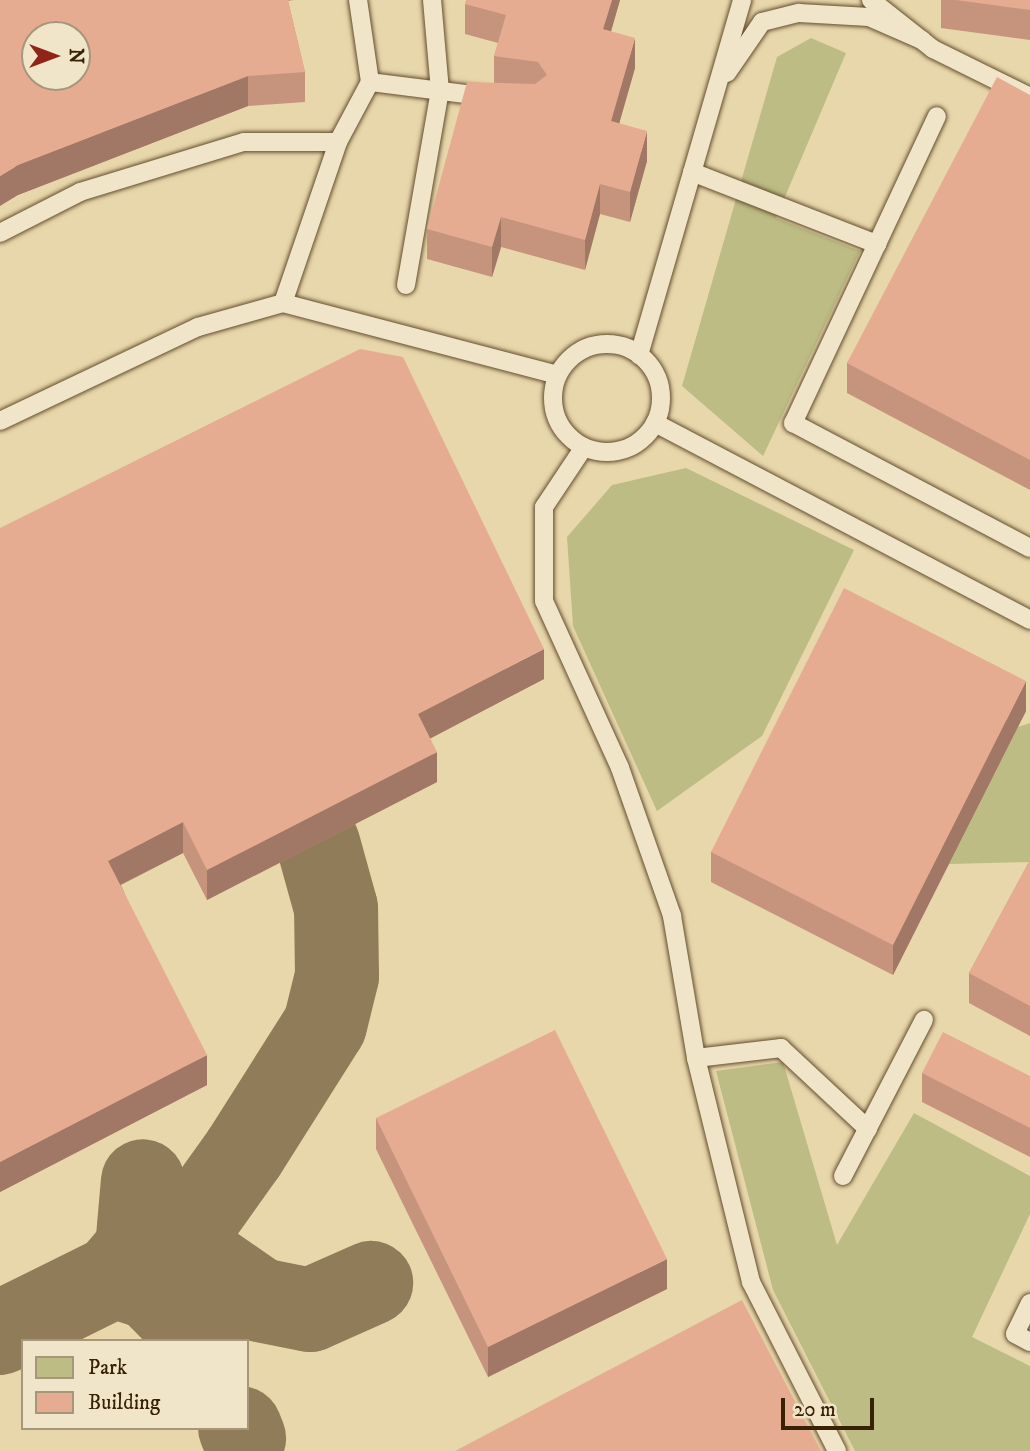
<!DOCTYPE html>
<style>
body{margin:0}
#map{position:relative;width:1030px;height:1451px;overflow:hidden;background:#e8d7ab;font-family:"IM FELL DW Pica",serif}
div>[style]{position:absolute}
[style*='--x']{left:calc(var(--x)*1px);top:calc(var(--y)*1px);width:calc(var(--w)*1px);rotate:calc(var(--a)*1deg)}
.green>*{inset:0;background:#bdbc84}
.taxiway>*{height:84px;margin:-42px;padding:0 42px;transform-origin:42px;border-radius:42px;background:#907c58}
.roads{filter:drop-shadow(0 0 2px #644e2e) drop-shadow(0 0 2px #644e2e)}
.service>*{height:18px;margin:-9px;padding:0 9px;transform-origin:9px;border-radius:9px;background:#f0e5c8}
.service>.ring{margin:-9px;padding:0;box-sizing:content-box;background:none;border:18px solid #f0e5c8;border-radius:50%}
.wall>*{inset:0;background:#c6947d}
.shaded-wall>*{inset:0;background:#a17866}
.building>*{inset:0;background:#e6ac91}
span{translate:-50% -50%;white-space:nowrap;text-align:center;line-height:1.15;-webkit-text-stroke:6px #f0e5c8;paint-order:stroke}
.legend{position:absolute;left:21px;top:1339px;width:228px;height:91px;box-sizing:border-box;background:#f0e5c8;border:2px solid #a6977a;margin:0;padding:9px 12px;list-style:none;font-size:21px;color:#382105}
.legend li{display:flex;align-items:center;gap:14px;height:35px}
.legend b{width:35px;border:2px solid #a6977a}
.north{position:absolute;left:21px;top:21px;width:70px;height:70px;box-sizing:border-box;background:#f0e5c8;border:2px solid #a6977a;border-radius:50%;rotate:90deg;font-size:19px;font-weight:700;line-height:28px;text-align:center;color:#382105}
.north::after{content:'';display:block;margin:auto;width:24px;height:32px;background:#8f2418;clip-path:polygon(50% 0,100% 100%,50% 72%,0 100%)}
.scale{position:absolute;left:781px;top:1398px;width:93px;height:32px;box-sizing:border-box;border:4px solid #382105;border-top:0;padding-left:9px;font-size:21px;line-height:24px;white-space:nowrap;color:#382105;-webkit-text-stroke:5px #f0e5c8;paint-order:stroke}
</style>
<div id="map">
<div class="green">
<i style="clip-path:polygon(811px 38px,846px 53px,776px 218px,860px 251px,763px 456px,682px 386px,777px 57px)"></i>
<i style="clip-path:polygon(686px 468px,854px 550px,762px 736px,657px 811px,573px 626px,567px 537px,612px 485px)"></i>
<i style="clip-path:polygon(1030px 723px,1030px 862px,949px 864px,1018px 727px)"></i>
<i style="clip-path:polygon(783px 1062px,837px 1245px,914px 1113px,1030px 1176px,1030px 1214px,972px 1337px,1030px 1366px,1030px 1451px,855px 1451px,773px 1290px,716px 1071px)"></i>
</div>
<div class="taxiway">
<i style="--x:179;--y:1244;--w:98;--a:34.7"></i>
<i style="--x:260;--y:1300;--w:51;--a:11.3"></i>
<i style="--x:310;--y:1310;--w:67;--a:-23.9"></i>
<i style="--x:114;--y:1276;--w:39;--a:18"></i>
<i style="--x:151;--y:1288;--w:74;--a:45.5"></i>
<i style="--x:114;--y:1276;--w:35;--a:-50"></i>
<i style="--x:137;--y:1249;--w:68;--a:-85"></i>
<i style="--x:0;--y:1333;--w:200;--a:-26.4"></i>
<i style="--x:179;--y:1244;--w:112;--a:-54.5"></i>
<i style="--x:244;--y:1153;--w:151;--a:-57.7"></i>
<i style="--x:325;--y:1025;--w:50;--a:-76.2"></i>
<i style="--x:337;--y:976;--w:68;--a:-90.8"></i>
<i style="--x:336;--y:908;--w:67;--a:-105.5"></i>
<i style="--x:240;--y:1428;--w:11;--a:68"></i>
</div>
<div class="roads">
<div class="service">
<i style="--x:871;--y:0;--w:79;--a:38.3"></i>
<i style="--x:933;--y:49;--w:108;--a:26.3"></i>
<i style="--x:727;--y:73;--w:62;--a:-55.5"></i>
<i style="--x:762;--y:22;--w:38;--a:-14"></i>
<i style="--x:799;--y:13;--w:70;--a:3.3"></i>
<i style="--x:869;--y:17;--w:58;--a:23.5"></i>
<i style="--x:370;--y:82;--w:119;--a:7.2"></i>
<i style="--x:692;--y:172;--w:199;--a:21.3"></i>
<i style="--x:877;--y:244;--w:141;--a:-64.9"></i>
<i style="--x:0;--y:233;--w:90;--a:-27.1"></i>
<i style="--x:80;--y:192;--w:171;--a:-17"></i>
<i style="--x:244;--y:142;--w:94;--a:0"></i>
<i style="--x:877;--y:244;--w:198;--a:115.1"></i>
<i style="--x:793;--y:423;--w:268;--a:27.8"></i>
<i style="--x:406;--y:285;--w:197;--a:-80.1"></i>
<i style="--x:440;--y:91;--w:91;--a:-95"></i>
<i style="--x:283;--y:303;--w:170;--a:-71.1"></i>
<i style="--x:338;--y:142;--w:68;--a:-61.9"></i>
<i style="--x:370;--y:82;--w:83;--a:-98.3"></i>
<i class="ring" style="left:553px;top:344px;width:90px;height:90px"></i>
<i style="--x:639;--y:355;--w:370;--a:-73.8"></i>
<i style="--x:0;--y:421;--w:219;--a:-25.4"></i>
<i style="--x:198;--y:327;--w:88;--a:-15.8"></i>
<i style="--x:283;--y:303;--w:284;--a:14.7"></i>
<i style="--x:655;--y:423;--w:424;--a:27.7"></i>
<i style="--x:584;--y:447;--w:72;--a:123.7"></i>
<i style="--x:544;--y:507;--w:94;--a:90"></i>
<i style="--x:544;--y:601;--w:183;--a:65.5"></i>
<i style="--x:620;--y:768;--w:157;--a:70.6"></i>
<i style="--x:672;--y:916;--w:144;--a:80.4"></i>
<i style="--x:696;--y:1058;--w:231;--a:76.2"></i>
<i style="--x:751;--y:1282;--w:190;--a:63"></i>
<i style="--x:696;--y:1058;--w:86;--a:-6.7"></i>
<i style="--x:781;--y:1048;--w:119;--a:43"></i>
<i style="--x:843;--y:1176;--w:176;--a:-62.6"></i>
<i style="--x:1030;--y:1303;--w:34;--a:116"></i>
<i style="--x:1015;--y:1334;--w:17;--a:28"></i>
</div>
</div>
<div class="wall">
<i style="clip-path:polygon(0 0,294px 0,288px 1px,305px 72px,305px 102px,248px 106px,18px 195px)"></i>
<i style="clip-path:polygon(620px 0,611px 31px,635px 68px,619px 124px,647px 161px,630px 222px,600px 214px,585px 270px,501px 247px,492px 277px,427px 259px,427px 229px,494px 83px,494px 56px,498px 43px,465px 34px,465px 4px)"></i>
<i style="clip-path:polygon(941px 0,1030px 0,1030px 40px,941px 28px)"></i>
<i style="clip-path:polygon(1030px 95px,1030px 490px,847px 393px,847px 363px)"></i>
<i style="clip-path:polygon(0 528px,544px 679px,430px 738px,437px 782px,207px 900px,183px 853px,121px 885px,207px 1085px,0 1192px)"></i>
<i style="clip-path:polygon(1026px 711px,893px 975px,711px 882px,711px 852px)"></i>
<i style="clip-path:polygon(1030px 860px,1030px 1036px,969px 1003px,969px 973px)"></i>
<i style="clip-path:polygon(922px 1073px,1030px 1076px,1030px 1157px,922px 1102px)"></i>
<i style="clip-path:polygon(376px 1118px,667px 1289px,488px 1377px,376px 1149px)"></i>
</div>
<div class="shaded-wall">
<i style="clip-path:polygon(612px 0,620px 0,603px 59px,603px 29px)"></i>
<i style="clip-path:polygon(635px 38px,635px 68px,611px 152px,611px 121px)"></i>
<i style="clip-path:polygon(248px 76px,248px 106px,18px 195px,0 206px,0 176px,18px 165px)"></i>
<i style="clip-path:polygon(647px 131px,647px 161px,630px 222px,630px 192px)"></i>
<i style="clip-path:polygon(600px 184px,600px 214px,585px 270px,585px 240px)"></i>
<i style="clip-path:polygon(501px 217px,501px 247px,492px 277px,492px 247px)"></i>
<i style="clip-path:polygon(544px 649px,544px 679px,418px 745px,418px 714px)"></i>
<i style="clip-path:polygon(1026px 681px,1026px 711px,893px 975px,893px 945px)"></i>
<i style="clip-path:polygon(437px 752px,437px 782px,207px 900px,207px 870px)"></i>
<i style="clip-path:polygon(183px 822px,183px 853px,108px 891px,108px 861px)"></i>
<i style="clip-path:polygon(207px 1055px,207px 1085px,0 1192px,0 1162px)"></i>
<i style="clip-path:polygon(667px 1259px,667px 1289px,488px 1377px,488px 1347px)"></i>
</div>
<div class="building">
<i style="clip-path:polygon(evenodd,0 0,288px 0,305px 72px,248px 76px,18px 165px,0 176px,0 0,35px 35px,77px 35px,77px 77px,35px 77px,35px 35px)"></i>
<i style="clip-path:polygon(466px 0,612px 0,603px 29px,635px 38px,611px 121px,647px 131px,630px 192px,600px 184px,585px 240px,501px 217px,492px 247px,427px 229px,467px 82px,535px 84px,547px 75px,538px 62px,494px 56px,506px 15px,465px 4px)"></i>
<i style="clip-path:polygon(956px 0,1030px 0,1030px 10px)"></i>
<i style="clip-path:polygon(997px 77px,1030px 95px,1030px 460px,847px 363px)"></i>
<i style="clip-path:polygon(360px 349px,403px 357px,544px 649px,418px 714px,437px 752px,207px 870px,183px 822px,108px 861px,207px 1055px,0 1162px,0 528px)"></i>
<i style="clip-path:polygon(844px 588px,1026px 681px,893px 945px,711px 852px)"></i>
<i style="clip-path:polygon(1030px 860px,1030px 1006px,969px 973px)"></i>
<i style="clip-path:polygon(555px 1030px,667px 1259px,488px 1347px,376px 1118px)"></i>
<i style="clip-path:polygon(943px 1032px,1030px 1076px,1030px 1128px,922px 1073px)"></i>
<i style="clip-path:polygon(742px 1300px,821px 1451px,455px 1451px)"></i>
</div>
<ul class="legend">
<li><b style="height:19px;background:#bdbc84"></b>Park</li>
<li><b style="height:19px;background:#e6ac91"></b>Building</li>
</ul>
<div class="north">N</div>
<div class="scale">20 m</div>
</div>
